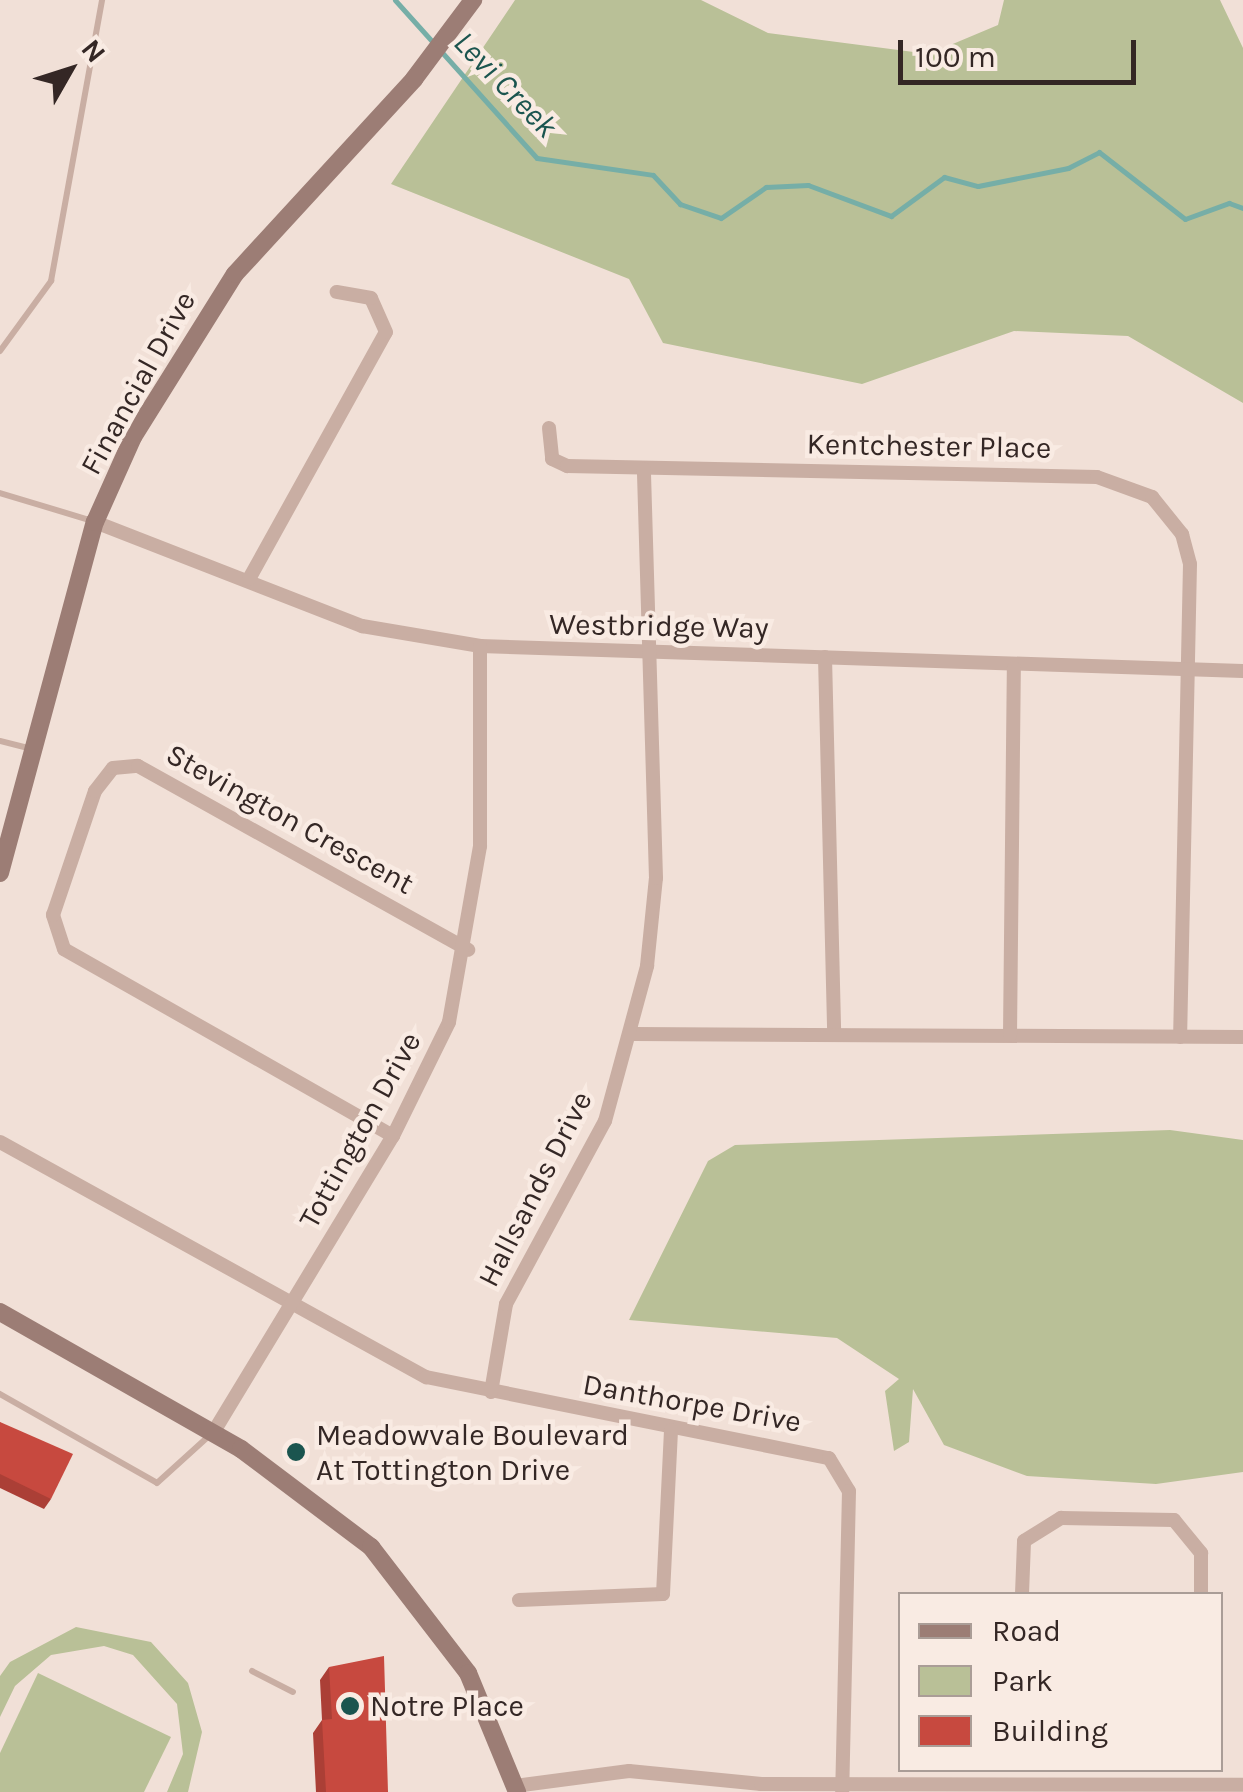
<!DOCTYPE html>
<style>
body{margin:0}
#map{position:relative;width:1243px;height:1792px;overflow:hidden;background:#f1e0d7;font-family:Karla,sans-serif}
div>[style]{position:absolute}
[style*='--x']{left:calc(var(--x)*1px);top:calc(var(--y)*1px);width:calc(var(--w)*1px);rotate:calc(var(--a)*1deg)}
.green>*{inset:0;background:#b9c097}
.stream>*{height:5px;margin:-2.5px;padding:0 2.5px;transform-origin:2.5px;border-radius:2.5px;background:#76aea7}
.lane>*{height:6px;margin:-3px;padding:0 3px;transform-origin:3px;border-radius:3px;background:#c9aea3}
.street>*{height:14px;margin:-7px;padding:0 7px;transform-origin:7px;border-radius:7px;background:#c9aea3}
.secondary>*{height:18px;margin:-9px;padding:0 9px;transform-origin:9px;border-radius:9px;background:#9c7d75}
.wall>*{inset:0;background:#ab3f36}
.building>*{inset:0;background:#c7493f}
.dots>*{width:28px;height:28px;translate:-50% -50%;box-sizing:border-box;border:5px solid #f9ebe3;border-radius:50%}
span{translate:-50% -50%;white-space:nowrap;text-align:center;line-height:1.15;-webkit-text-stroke:9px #f9ebe3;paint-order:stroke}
.street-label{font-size:30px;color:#342725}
.poi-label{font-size:30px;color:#342725}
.left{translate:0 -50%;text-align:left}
.water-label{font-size:32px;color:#1b554f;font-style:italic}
.legend{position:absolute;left:898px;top:1592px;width:325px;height:180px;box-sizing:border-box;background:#f9ebe3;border:2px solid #aa9d97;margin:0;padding:12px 18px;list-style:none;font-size:30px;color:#342725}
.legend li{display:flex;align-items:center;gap:20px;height:50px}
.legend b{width:50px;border:2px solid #aa9d97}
.north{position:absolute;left:20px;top:20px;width:100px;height:100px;-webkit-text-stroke:8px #f9ebe3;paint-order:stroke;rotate:51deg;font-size:28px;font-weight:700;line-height:40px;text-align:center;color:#342725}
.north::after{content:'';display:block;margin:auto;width:35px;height:45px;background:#342725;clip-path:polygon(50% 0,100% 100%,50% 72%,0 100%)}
.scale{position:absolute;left:898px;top:40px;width:238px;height:45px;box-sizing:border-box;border:5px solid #342725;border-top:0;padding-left:12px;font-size:30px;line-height:35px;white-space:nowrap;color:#342725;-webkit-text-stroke:8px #f9ebe3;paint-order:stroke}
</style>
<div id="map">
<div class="green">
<i style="clip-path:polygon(515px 0,701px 0,768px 33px,929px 54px,998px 25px,1004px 0,1220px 0,1243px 48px,1243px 403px,1128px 336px,1014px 331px,862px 384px,663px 343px,629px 279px,391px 184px)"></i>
<i style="clip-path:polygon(1170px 1130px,1243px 1140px,1243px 1472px,1156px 1484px,1027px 1476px,944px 1445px,913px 1389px,909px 1442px,894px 1451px,885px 1391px,899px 1379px,837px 1338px,629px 1320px,708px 1161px,735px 1145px)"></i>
<i style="clip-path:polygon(76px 1627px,151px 1642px,188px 1683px,202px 1732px,188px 1792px,167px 1792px,183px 1754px,177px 1704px,133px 1655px,104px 1646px,51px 1655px,15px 1686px,0 1717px,0 1676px,10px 1662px)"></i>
<i style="clip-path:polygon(38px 1673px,171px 1737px,144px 1792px,0 1792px,0 1753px)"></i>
</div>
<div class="stream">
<i style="--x:395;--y:0;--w:212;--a:48.1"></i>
<i style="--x:537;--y:158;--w:117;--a:8.3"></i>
<i style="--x:653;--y:175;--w:40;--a:47"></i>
<i style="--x:680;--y:204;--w:43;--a:18.9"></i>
<i style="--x:721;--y:218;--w:55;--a:-34.6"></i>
<i style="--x:766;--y:187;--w:42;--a:-2.7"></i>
<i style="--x:808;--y:185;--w:89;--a:20.5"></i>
<i style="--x:891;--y:216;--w:66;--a:-36.3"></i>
<i style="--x:944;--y:177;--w:35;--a:15"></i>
<i style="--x:978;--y:186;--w:92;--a:-11.3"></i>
<i style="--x:1068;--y:168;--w:35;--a:-27"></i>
<i style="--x:1099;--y:152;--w:109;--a:37.9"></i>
<i style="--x:1185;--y:219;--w:47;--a:-20"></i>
<i style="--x:1229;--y:203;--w:15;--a:20"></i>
</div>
<div class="lane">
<i style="--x:0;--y:351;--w:87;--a:-53.9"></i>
<i style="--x:51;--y:281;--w:286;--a:-79.7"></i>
<i style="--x:0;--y:493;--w:97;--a:16.8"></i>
<i style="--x:0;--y:741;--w:34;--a:14"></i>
<i style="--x:0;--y:1394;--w:180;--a:29.5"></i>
<i style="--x:157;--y:1483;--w:73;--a:-42.2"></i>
<i style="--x:252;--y:1671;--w:46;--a:27.1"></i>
</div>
<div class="street">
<i style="--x:549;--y:428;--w:31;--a:84"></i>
<i style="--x:552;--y:459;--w:17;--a:25"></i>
<i style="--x:567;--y:466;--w:530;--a:1.19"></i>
<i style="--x:1097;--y:477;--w:59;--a:20"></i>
<i style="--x:1152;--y:497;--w:48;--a:51"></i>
<i style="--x:1182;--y:534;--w:31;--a:75"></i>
<i style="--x:1190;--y:564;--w:473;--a:91.2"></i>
<i style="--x:95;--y:522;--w:287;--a:21.3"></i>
<i style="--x:362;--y:626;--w:120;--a:9.6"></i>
<i style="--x:480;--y:646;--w:763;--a:1.88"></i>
<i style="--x:249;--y:579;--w:282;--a:-61"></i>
<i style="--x:386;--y:332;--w:37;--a:-114"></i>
<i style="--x:371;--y:298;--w:35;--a:-170"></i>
<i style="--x:825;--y:657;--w:378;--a:88.6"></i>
<i style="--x:634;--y:1034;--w:609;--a:0.28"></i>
<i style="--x:1010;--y:1035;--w:367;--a:-89.4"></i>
<i style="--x:393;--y:1136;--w:378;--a:-150.4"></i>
<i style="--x:64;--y:949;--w:36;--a:-108"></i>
<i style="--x:53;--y:915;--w:131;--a:-71.3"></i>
<i style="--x:95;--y:791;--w:29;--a:-52"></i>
<i style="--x:113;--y:768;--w:25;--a:-5"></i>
<i style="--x:138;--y:766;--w:378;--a:29.1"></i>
<i style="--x:0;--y:1142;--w:487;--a:28.9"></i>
<i style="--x:426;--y:1377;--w:411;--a:11.4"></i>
<i style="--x:829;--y:1458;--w:39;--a:59"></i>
<i style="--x:849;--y:1491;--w:301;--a:91.3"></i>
<i style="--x:491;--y:1392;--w:89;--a:-80.3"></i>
<i style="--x:506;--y:1304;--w:208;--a:-61.6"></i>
<i style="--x:605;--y:1121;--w:161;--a:-74.8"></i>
<i style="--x:647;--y:966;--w:88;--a:-84.2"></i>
<i style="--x:656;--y:878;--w:409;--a:-91.7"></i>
<i style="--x:213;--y:1433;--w:347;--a:-58.8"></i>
<i style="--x:393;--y:1136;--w:127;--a:-63.8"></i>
<i style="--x:449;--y:1022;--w:179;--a:-80"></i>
<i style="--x:480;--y:846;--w:200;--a:-90"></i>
<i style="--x:1022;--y:1594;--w:53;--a:-87.8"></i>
<i style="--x:1024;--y:1541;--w:44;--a:-31.9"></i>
<i style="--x:1061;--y:1518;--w:113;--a:1"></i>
<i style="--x:1174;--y:1520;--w:43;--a:50.7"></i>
<i style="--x:1201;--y:1553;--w:41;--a:90"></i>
<i style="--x:519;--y:1600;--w:144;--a:-2.4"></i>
<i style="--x:663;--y:1594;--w:164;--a:-87.2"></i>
<i style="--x:515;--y:1786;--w:115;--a:-7.5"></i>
<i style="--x:629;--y:1771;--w:133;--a:5.6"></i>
<i style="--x:761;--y:1784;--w:482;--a:0.1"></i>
</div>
<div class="secondary">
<i style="--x:0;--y:873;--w:364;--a:-74.9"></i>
<i style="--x:95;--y:522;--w:93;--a:-65.9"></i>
<i style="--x:133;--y:437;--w:192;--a:-58"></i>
<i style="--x:235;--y:274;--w:265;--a:-47.4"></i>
<i style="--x:414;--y:79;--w:99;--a:-53.2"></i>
<i style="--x:0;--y:1312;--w:277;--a:29.6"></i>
<i style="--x:241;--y:1449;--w:163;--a:37"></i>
<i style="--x:371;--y:1547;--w:159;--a:52.4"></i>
<i style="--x:468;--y:1673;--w:129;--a:67.6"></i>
</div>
<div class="wall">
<i style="clip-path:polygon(0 1422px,51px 1499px,44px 1509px,0 1488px)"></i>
<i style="clip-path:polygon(329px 1667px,388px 1792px,316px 1792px,313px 1733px,322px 1720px,320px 1680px)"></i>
</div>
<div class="building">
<i style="clip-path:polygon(0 1422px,73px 1454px,51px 1499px,0 1474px)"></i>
<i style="clip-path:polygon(384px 1656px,388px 1792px,326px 1792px,322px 1720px,332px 1719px,329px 1667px)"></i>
</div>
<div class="dots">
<i style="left:296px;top:1452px;background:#1b554f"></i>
<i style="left:350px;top:1706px;background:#1b554f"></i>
</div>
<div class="street-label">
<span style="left:138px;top:383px;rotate:-61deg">Financial Drive</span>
<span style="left:929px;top:446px;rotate:1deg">Kentchester Place</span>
<span style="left:659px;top:626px;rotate:1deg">Westbridge Way</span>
<span style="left:290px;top:819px;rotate:29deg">Stevington Crescent</span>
<span style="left:360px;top:1130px;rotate:-61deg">Tottington Drive</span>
<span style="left:535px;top:1189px;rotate:-63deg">Hallsands Drive</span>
<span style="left:692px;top:1403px;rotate:10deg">Danthorpe Drive</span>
</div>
<div class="poi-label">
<span class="left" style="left:316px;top:1452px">Meadowvale Boulevard<br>At Tottington Drive</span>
<span class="left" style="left:370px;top:1706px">Notre Place</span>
</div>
<div class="water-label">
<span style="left:505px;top:85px;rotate:46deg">Levi Creek</span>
</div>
<ul class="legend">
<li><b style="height:12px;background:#9c7d75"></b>Road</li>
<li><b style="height:28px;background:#b9c097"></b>Park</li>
<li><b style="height:28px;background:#c7493f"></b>Building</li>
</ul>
<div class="north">N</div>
<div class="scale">100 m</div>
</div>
